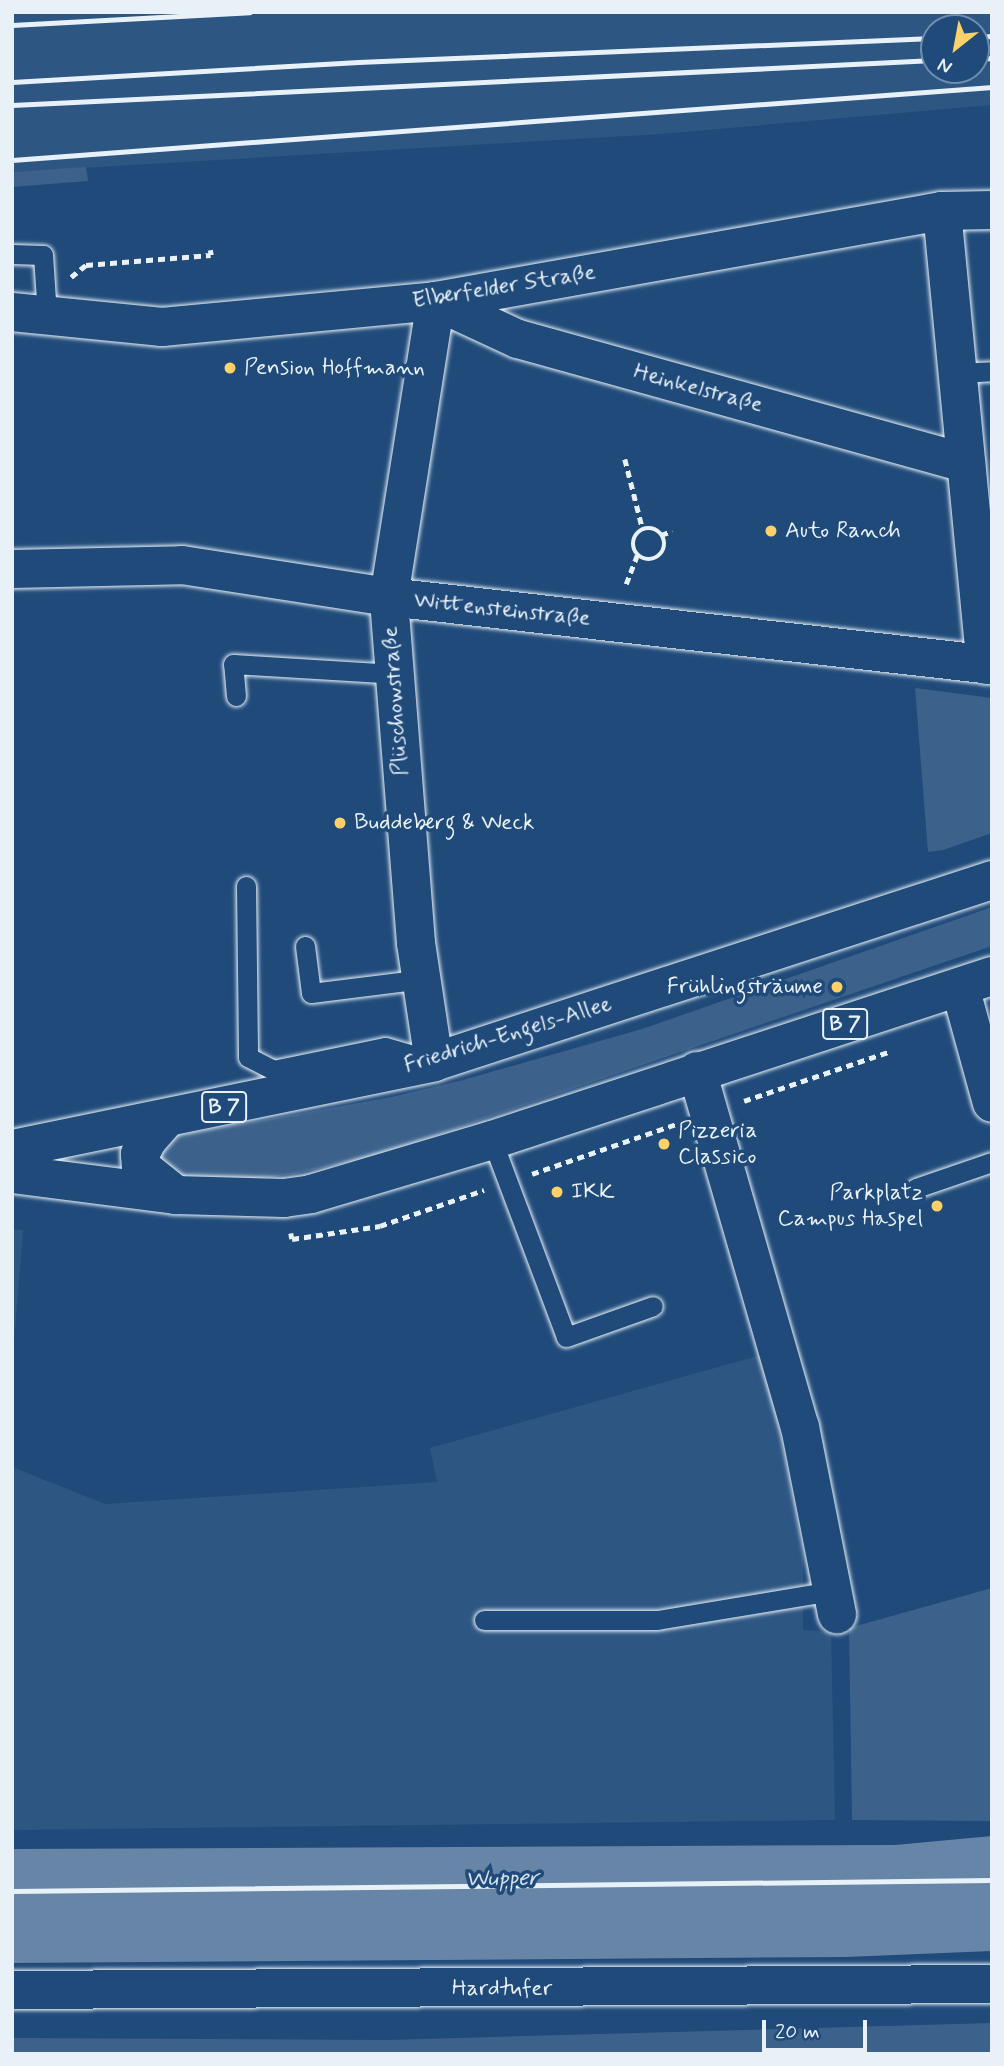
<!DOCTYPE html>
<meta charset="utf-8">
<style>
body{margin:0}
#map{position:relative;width:1004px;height:2066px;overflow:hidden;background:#1f4a7a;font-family:Mynerve,sans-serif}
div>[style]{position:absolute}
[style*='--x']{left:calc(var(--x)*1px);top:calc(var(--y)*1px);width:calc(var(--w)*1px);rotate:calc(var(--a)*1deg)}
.built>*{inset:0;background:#2e5683}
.green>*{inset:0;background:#3c628c}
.water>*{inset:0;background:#6685a7}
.path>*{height:4.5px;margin-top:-2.25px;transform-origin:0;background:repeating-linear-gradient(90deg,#e8f1f8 0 7px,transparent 0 12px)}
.path>.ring{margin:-2.25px;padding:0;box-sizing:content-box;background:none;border:4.5px solid #e8f1f8;border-radius:50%}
.roads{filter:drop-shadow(0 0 2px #e8f1f8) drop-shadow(0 0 2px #e8f1f8)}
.service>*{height:19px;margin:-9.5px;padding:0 9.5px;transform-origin:9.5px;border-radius:9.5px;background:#1f4a7a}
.minor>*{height:38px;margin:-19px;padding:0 19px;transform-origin:19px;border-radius:19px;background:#1f4a7a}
.tertiary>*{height:38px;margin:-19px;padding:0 19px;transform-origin:19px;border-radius:19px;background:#1f4a7a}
.primary>*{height:38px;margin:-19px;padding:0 19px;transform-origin:19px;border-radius:19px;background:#1f4a7a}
.rail>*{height:5px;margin:-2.5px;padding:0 2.5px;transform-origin:2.5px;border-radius:2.5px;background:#e8f1f8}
.dots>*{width:19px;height:19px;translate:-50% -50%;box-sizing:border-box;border:4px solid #1f4a7a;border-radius:50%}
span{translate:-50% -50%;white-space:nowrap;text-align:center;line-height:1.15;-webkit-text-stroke:7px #1f4a7a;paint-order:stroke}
.shield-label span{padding:2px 5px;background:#1f4a7a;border:2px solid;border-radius:5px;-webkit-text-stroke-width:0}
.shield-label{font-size:21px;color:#e8f1f8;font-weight:700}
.street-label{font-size:23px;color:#e8f1f8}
.poi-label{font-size:23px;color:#e8f1f8}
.left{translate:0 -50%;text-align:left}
.right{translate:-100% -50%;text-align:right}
.water-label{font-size:24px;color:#d4e1ec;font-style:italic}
.frame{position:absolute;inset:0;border:14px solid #e8f1f8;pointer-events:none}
.north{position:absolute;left:920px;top:14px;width:70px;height:70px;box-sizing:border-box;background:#1f4a7a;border:2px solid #6f8dac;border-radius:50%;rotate:211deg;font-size:19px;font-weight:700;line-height:28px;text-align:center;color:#e8f1f8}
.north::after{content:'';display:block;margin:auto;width:24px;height:32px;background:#ffd166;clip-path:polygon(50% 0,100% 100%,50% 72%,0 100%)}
.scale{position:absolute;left:762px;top:2020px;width:105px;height:32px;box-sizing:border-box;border:4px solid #e8f1f8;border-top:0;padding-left:9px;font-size:21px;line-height:24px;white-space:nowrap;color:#e8f1f8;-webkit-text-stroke:5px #1f4a7a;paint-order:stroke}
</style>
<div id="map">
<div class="built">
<i style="clip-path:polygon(evenodd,12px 12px,992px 12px,992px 105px,660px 134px,12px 172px,12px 12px,934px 28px,976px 28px,976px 70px,934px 70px,934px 28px)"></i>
<i style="clip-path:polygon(12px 1229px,23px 1230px,12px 1367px)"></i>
<i style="clip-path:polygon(761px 1355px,775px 1406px,803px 1554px,803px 1630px,831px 1632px,835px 1820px,12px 1830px,12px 1467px,105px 1504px,437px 1482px,430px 1448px)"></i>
</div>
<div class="green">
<i style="clip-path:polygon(86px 167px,88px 181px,12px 187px,12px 172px)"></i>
<i style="clip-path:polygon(915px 688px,992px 698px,992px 833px,943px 850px,928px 852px)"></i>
<i style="clip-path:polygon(992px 907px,992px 946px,378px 1155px,295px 1174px,227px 1182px,188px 1182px,160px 1161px,161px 1150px,174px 1136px,392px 1097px,463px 1080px,642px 1029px)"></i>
<i style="clip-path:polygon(992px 1588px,992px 1821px,852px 1820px,849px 1628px)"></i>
<i style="clip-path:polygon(992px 2023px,992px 2054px,12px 2054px,12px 2038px,388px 2040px)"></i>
</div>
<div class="water">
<i style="clip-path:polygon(992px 1836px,992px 1951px,846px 1957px,12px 1963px,12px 1849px,895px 1845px)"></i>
</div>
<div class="path">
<i style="--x:71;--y:277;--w:19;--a:-39"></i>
<i style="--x:86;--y:265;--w:125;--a:-4.6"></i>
<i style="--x:211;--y:255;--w:5;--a:-101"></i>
<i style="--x:625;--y:459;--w:73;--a:75.8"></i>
<i class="ring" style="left:633px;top:528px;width:27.5px;height:27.5px"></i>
<i style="--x:661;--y:535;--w:12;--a:-20"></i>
<i style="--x:626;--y:584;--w:31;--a:-69"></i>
<i style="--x:744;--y:1101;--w:155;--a:-18.8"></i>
<i style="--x:532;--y:1174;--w:152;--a:-19.1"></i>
<i style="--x:291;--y:1233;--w:6;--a:81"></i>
<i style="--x:292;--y:1239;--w:89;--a:-8.4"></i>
<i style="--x:380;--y:1226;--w:110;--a:-19.1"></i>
</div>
<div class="roads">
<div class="service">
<i style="--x:12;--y:254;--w:31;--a:2"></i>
<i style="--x:43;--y:255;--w:61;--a:86.2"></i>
<i style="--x:957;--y:373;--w:35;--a:-3"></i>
<i style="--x:236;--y:696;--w:32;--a:-95"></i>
<i style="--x:233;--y:664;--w:162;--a:3.5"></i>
<i style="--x:246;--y:886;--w:171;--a:89.3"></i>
<i style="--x:248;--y:1057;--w:28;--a:27"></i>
<i style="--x:273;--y:1070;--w:114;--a:-11.6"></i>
<i style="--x:385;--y:1047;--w:35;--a:16"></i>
<i style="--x:305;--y:946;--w:47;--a:82.7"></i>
<i style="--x:311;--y:993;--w:114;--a:-7.1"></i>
<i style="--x:492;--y:1140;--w:210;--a:69.4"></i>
<i style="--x:566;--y:1337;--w:92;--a:-19.6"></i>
<i style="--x:916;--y:1188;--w:80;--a:-18.9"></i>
<i style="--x:484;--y:1620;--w:173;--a:0"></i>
<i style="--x:657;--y:1620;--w:178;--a:-9.4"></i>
</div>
<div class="minor">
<i style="--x:942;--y:211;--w:456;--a:84.5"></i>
<i style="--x:436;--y:301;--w:90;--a:24.9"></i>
<i style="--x:518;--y:339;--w:465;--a:15.5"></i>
<i style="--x:12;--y:312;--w:151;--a:5.7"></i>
<i style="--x:162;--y:327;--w:275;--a:-5.4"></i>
<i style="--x:436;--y:301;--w:514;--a:-10.09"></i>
<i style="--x:942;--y:211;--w:50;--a:-1.1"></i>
<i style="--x:960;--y:987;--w:120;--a:74.6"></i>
<i style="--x:434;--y:1062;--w:120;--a:-98.6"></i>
<i style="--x:416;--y:943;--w:347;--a:-94.5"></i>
<i style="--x:389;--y:597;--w:300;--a:-81"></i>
<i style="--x:697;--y:1071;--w:371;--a:73.9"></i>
<i style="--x:800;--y:1427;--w:191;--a:78.8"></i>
</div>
<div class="tertiary">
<i style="--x:12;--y:569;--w:170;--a:-1.3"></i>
<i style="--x:182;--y:565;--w:209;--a:8.8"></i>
<i style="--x:389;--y:597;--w:607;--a:6.43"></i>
<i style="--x:12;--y:1990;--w:980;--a:-0.35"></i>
</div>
<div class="primary">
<i style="--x:165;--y:1120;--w:28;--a:131"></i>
<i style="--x:147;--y:1141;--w:15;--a:118"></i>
<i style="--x:140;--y:1154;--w:13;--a:86"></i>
<i style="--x:141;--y:1167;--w:45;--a:38.7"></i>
<i style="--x:12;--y:1149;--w:431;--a:-11.6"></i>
<i style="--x:434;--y:1062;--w:587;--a:-18.06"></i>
<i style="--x:12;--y:1174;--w:165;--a:7.3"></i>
<i style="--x:176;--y:1195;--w:108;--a:1.6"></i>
<i style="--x:284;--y:1198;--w:27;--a:-8"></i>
<i style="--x:311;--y:1194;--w:189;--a:-16.6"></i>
<i style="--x:492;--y:1140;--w:526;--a:-18.16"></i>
</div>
</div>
<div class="rail">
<i style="--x:12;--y:25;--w:238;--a:-3.1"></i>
<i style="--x:976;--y:37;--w:16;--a:-4"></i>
<i style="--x:976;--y:59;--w:16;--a:-4"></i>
<i style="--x:12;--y:82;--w:347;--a:-3.3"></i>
<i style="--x:358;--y:62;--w:576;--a:-2.39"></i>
<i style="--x:12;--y:105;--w:923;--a:-2.79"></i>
<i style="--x:12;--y:160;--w:983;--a:-4.26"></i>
<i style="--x:12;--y:1891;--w:980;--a:-0.64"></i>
</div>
<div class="dots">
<i style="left:230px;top:368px;background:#ffd166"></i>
<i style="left:771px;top:531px;background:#ffd166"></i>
<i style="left:340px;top:823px;background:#ffd166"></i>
<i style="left:837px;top:987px;background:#ffd166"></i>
<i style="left:664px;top:1144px;background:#ffd166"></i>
<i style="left:557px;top:1192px;background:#ffd166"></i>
<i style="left:937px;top:1206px;background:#ffd166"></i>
</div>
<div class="shield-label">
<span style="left:845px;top:1024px">B 7</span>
<span style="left:224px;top:1107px">B 7</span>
</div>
<div class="street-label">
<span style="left:504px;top:287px;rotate:-9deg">Elberfelder Straße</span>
<span style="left:698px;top:389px;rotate:15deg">Heinkelstraße</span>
<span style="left:502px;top:610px;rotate:6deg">Wittensteinstraße</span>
<span style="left:396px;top:701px;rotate:-94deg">Plüschowstraße</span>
<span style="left:508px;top:1035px;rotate:-17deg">Friedrich-Engels-Allee</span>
<span style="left:502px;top:1989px">Hardtufer</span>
</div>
<div class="poi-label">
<span class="left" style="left:244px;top:368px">Pension Hoffmann</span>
<span class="left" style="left:785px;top:531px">Auto Ranch</span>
<span class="left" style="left:354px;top:823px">Buddeberg &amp; Weck</span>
<span class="right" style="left:823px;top:987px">Frühlingsträume</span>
<span class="left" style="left:678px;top:1144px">Pizzeria<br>Classico</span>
<span class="left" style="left:571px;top:1192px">IKK</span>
<span class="right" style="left:923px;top:1206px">Parkplatz<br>Campus Haspel</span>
</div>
<div class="water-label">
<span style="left:502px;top:1879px;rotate:-1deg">Wupper</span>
</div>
<div class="frame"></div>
<div class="north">N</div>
<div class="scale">20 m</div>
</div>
